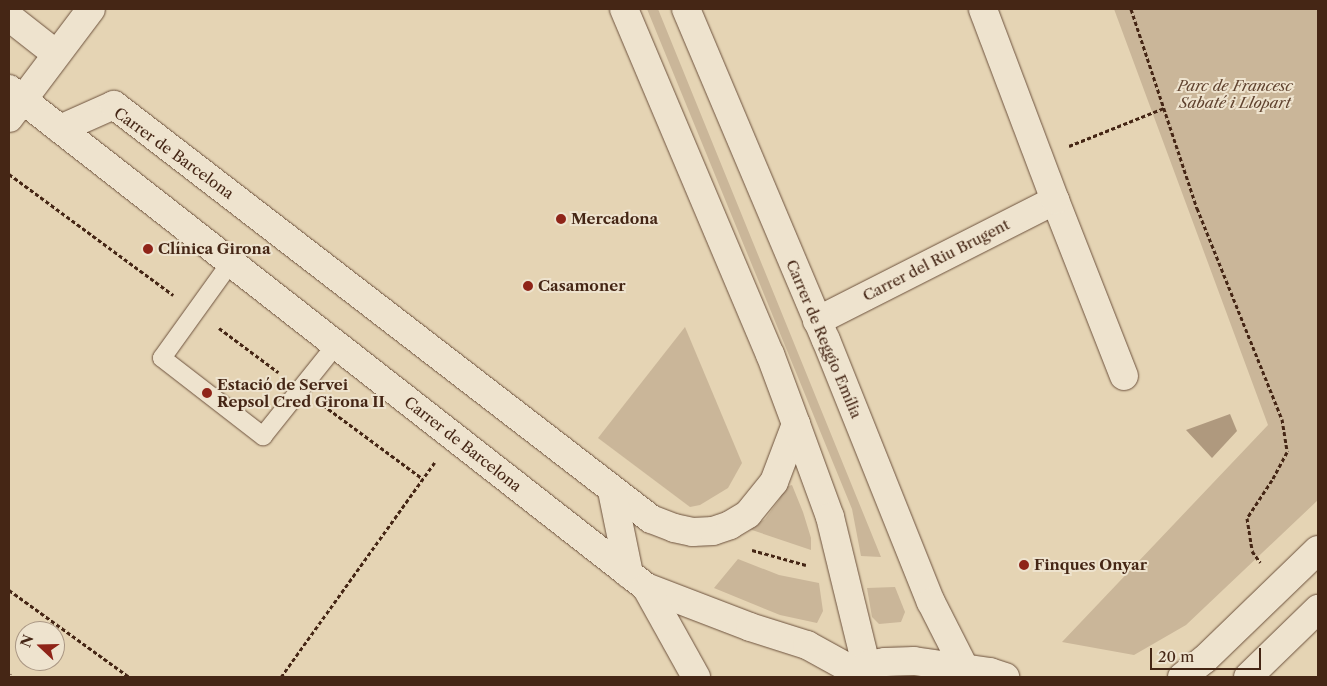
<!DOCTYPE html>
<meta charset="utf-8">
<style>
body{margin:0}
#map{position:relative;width:1327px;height:686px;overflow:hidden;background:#e5d4b4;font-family:"Libre Caslon Text",serif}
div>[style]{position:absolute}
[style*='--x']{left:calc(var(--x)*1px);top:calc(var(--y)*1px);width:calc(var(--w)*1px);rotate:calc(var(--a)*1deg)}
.green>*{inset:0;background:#cab699}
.water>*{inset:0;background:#af997e}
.path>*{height:3px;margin-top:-1.5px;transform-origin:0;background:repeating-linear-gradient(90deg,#452615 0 4px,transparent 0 6.5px)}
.roads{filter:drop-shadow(0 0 1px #6d523d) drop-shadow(0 0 1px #6d523d)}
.lane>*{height:18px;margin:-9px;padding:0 9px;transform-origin:9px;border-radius:9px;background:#eee3ce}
.street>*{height:28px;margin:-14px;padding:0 14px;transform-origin:14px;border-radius:14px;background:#eee3ce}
.secondary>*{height:28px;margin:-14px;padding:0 14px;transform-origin:14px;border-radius:14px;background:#eee3ce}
.rail>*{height:5.5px;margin-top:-2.75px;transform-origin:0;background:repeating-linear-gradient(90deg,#eee3ce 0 11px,#452615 0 22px);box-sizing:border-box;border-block:1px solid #452615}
.dots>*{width:14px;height:14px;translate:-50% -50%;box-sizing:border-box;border:2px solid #eee3ce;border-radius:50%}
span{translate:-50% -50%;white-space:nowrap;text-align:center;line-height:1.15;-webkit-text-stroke:4px #eee3ce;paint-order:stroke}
.park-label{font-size:15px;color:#60432f;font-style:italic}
.street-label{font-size:15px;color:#452615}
.poi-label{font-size:15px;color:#452615;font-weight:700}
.left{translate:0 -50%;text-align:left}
.frame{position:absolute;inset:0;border:10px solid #452615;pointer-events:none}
.north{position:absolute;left:15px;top:621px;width:50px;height:50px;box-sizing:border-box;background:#eee3ce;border:1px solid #aa9784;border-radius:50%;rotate:291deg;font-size:14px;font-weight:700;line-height:20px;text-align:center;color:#452615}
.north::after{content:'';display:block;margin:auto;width:18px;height:22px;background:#8f2418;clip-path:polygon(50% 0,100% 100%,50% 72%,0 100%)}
.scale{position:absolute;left:1150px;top:648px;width:111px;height:22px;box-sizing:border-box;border:2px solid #452615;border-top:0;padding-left:6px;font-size:15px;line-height:18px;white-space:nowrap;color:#452615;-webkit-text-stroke:4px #eee3ce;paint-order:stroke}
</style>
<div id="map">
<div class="green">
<i style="clip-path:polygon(647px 9px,658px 9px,881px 557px,861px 556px,852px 509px)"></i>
<i style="clip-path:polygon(1114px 9px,1318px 9px,1318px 500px,1186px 625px,1134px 655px,1062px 642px,1268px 425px)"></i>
<i style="clip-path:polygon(685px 327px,742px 463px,728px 488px,700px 505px,690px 507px,598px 438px)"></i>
<i style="clip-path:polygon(792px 485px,803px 512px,811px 538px,811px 550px,749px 529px,765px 519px,779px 500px,785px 487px)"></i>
<i style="clip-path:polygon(738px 559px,779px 575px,819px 583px,823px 611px,817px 623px,780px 615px,714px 588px)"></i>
<i style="clip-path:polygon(895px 587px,905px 612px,901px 622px,879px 624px,872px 617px,867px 588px)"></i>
</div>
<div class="water">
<i style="clip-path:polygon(1230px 414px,1237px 431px,1212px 458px,1186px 430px)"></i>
</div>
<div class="path">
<i style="--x:1131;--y:9;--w:210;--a:71.7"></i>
<i style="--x:1197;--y:208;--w:227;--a:68.1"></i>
<i style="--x:1282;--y:419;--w:33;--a:81"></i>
<i style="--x:1287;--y:452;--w:32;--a:118"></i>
<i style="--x:1272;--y:480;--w:45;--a:123.3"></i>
<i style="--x:1247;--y:518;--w:33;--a:81"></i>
<i style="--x:1252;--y:551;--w:14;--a:54"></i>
<i style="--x:1069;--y:146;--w:102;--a:-21.8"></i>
<i style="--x:9;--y:174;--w:204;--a:36.4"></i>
<i style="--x:219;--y:328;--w:74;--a:36.7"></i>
<i style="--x:323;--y:405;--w:124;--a:36.5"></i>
<i style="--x:752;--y:550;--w:56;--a:15.5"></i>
<i style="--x:9;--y:590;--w:148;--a:35.9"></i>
<i style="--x:281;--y:677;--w:264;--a:-54.4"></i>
</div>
<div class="roads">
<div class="lane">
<i style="--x:231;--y:262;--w:118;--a:125.7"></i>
<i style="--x:162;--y:358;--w:128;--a:37.7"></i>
<i style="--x:263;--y:436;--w:117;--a:-51.3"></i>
</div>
<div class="street">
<i style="--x:9;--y:17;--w:60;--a:38.2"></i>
<i style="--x:9;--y:118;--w:136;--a:-53"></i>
<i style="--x:60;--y:129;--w:59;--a:-24"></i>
<i style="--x:114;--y:105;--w:678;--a:37.63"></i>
<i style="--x:651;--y:519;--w:25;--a:21"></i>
<i style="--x:674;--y:528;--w:19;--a:12"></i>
<i style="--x:693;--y:532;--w:20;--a:-3"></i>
<i style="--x:713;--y:531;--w:18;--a:-19"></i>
<i style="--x:730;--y:525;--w:21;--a:-31"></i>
<i style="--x:748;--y:514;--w:41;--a:-50.9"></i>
<i style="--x:774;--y:482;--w:62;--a:-69.2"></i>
<i style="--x:1055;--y:200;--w:189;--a:68.6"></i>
<i style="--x:817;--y:321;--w:267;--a:-26.9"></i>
<i style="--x:1055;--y:200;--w:204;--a:-110.7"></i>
<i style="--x:612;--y:491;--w:85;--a:78.4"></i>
<i style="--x:1182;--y:677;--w:29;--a:-38"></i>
<i style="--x:1205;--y:659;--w:157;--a:-44"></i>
<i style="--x:1248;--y:677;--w:98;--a:-44.2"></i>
</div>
<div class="secondary">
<i style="--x:624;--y:9;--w:375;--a:67.1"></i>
<i style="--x:770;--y:354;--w:75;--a:69.6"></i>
<i style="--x:796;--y:424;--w:99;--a:69.9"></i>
<i style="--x:830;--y:517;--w:152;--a:76.3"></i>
<i style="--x:686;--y:9;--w:359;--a:67.1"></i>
<i style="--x:826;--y:340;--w:282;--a:68.2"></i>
<i style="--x:931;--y:602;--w:73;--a:63.1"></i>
<i style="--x:9;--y:89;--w:809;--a:38.02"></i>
<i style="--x:646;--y:587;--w:111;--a:21"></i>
<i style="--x:750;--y:627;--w:60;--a:17.5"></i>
<i style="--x:807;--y:645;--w:56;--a:28.9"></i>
<i style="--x:646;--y:587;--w:103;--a:60.9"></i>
<i style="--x:852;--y:676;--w:18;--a:-38"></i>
<i style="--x:866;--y:665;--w:19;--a:-9"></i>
<i style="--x:885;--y:662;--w:29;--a:-2"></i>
<i style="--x:914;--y:661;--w:77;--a:8.2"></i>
<i style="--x:990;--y:672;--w:16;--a:18"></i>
</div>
</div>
<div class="rail">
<i style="--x:9;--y:676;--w:1;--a:45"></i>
</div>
<div class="dots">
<i style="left:561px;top:219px;background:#8f2418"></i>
<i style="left:148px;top:249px;background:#8f2418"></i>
<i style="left:528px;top:286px;background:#8f2418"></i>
<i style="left:207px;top:393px;background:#8f2418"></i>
<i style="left:1024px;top:565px;background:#8f2418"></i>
</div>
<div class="park-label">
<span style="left:1235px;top:94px">Parc de Francesc<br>Sabaté i Llopart</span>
</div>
<div class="street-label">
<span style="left:174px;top:153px;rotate:36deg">Carrer de Barcelona</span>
<span style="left:936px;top:260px;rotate:-27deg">Carrer del Riu Brugent</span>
<span style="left:824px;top:339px;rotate:67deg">Carrer de Reggio Emília</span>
<span style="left:463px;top:444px;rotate:38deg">Carrer de Barcelona</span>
</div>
<div class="poi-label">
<span class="left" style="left:571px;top:219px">Mercadona</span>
<span class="left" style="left:158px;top:249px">Clínica Girona</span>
<span class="left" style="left:538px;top:286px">Casamoner</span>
<span class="left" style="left:217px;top:393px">Estació de Servei<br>Repsol Cred Girona II</span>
<span class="left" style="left:1034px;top:565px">Finques Onyar</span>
</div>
<div class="frame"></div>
<div class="north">N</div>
<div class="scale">20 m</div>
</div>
